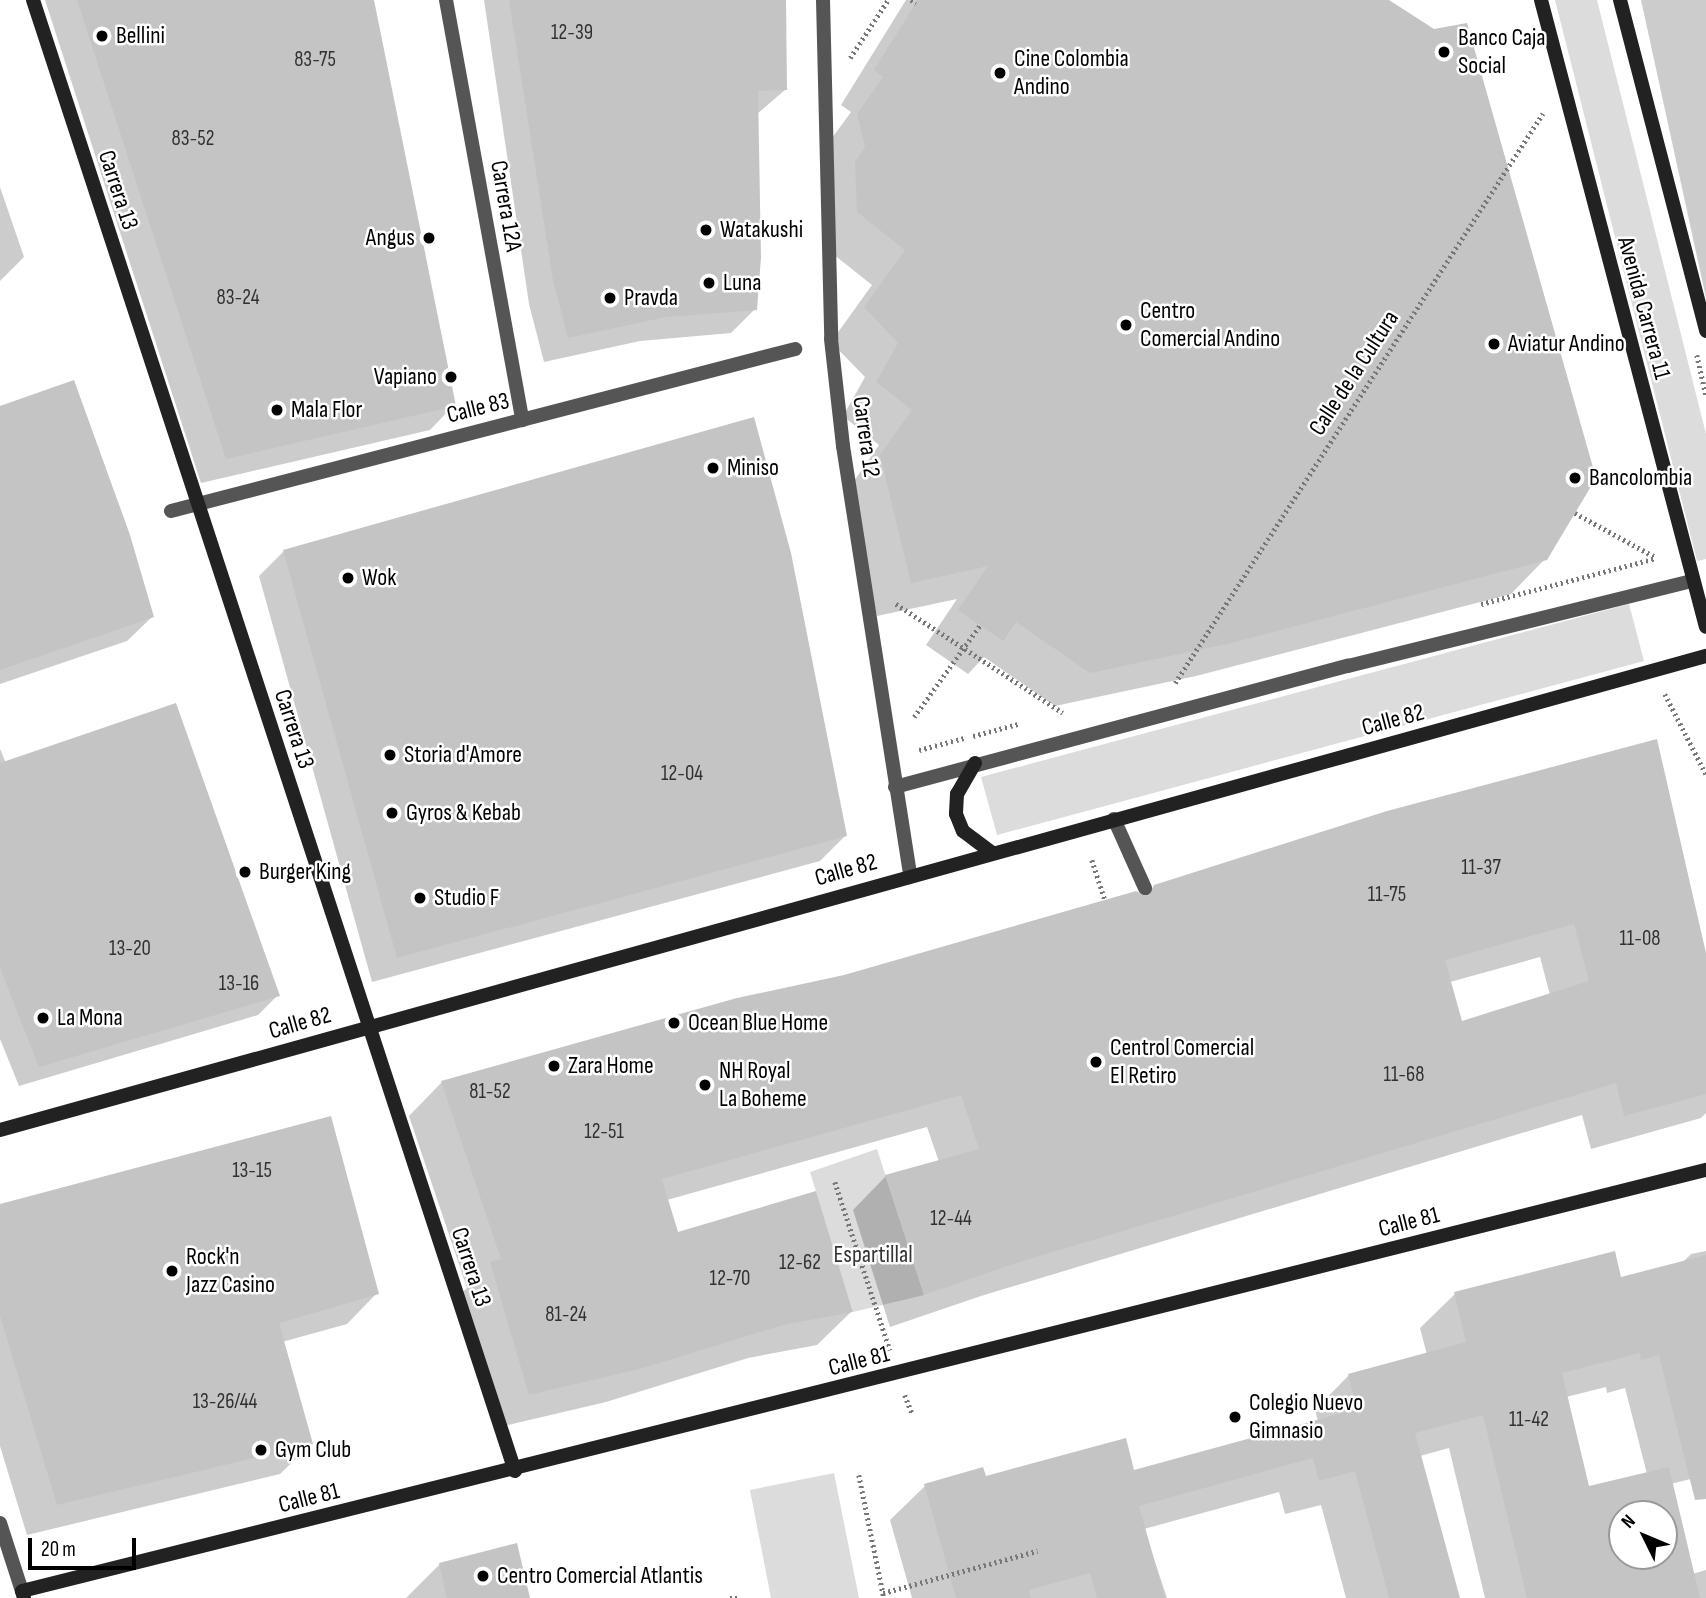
<!DOCTYPE html>
<style>
body{margin:0}
#map{position:relative;width:1706px;height:1598px;overflow:hidden;background:#fff;font-family:"Sofia Sans Condensed",sans-serif}
div>[style]{position:absolute}
[style*='--x']{left:calc(var(--x)*1px);top:calc(var(--y)*1px);width:calc(var(--w)*1px);rotate:calc(var(--a)*1deg)}
.green>*{inset:0;background:#dcdcdc}
.shadow>*{inset:0;background:#0003}
.building>*{inset:0;background:#c4c4c4}
.path>*{height:4.5px;margin-top:-2.25px;transform-origin:0;background:repeating-linear-gradient(90deg,#777 0 2px,transparent 0 5.5px)}
.lane>*{height:14px;margin:-7px;padding:0 7px;transform-origin:7px;border-radius:7px;background:#555}
.street>*{height:14px;margin:-7px;padding:0 7px;transform-origin:7px;border-radius:7px;background:#555}
.secondary>*{height:14px;margin:-7px;padding:0 7px;transform-origin:7px;border-radius:7px;background:#222}
.dots>*{width:19px;height:19px;translate:-50% -50%;box-sizing:border-box;border:4px solid #fff;border-radius:50%}
span{translate:-50% -50%;white-space:nowrap;text-align:center;line-height:1.15;-webkit-text-stroke:5px #fff;paint-order:stroke}
.number-label{font-size:21px;color:#313131}
.number-label span{-webkit-text-stroke-width:0}
.poi-label{font-size:24px;color:#000}
.left{translate:0 -50%;text-align:left}
.right{translate:-100% -50%;text-align:right}
.street-label{font-size:24px;color:#000}
.park-label{font-size:24px;color:#333}
.north{position:absolute;left:1608px;top:1500px;width:70px;height:70px;box-sizing:border-box;background:#fff;border:2px solid #999;border-radius:50%;rotate:313deg;font-size:19px;font-weight:700;line-height:28px;text-align:center;color:#000}
.north::after{content:'';display:block;margin:auto;width:24px;height:32px;background:#000;clip-path:polygon(50% 0,100% 100%,50% 72%,0 100%)}
.scale{position:absolute;left:28px;top:1538px;width:108px;height:32px;box-sizing:border-box;border:4px solid #000;border-top:0;padding-left:9px;font-size:21px;line-height:24px;white-space:nowrap;color:#000;-webkit-text-stroke:5px #fff;paint-order:stroke}
</style>
<div id="map">
<div class="green">
<i style="clip-path:polygon(1555px 0,1597px 0,1706px 434px,1706px 559px,1697px 561px)"></i>
<i style="clip-path:polygon(1629px 604px,1644px 661px,997px 835px,981px 777px)"></i>
<i style="clip-path:polygon(877px 1149px,924px 1295px,853px 1312px,810px 1172px)"></i>
<i style="clip-path:polygon(834px 1473px,859px 1598px,771px 1598px,750px 1490px)"></i>
</div>
<div class="shadow">
<i style="clip-path:polygon(45px 0,373px 0,454px 405px,430px 430px,201px 483px)"></i>
<i style="clip-path:polygon(484px 0,783px 0,785px 90px,757px 114px,755px 309px,731px 333px,640px 341px,544px 362px,529px 304px)"></i>
<i style="clip-path:polygon(906px 0,1386px 0,1545px 559px,1511px 594px,1196px 676px,1055px 706px,984px 657px,968px 674px,926px 645px,957px 599px,877px 616px,847px 491px,879px 445px,843px 416px,865px 377px,831px 342px,872px 285px,823px 246px,824px 149px,851px 112px,841px 105px)"></i>
<i style="clip-path:polygon(1641px 0,1706px 0,1706px 298px)"></i>
<i style="clip-path:polygon(0 187px,24px 257px,0 281px)"></i>
<i style="clip-path:polygon(0 408px,152px 617px,127px 641px,0 684px)"></i>
<i style="clip-path:polygon(284px 551px,845px 836px,820px 861px,372px 982px,259px 576px)"></i>
<i style="clip-path:polygon(0 749px,6px 763px,278px 995px,258px 1015px,19px 1086px,0 1039px)"></i>
<i style="clip-path:polygon(evenodd,1386px 813px,1706px 961px,1706px 1113px,1701px 1118px,1591px 1149px,1582px 1115px,981px 1296px,890px 1327px,853px 1210px,886px 1176px,939px 1162px,927px 1127px,667px 1200px,677px 1234px,851px 1312px,817px 1345px,748px 1358px,606px 1402px,495px 1428px,457px 1297px,467px 1288px,409px 1116px,442px 1082px,1145px 897px,1155px 887px,1386px 813px,1540px 957px,1550px 995px,1461px 1023px,1450px 982px,1540px 957px)"></i>
<i style="clip-path:polygon(0 1205px,377px 1293px,347px 1324px,282px 1342px,311px 1444px,280px 1474px,27px 1535px,0 1446px)"></i>
<i style="clip-path:polygon(evenodd,1706px 1251px,1706px 1475px,1671px 1484px,1692px 1574px,1706px 1570px,1706px 1598px,1485px 1598px,1449px 1448px,1420px 1456px,1458px 1598px,1346px 1598px,1321px 1505px,1285px 1514px,1279px 1492px,1144px 1529px,1167px 1598px,912px 1598px,890px 1520px,925px 1486px,985px 1478px,1133px 1472px,1318px 1421px,1315px 1410px,1349px 1375px,1427px 1355px,1420px 1328px,1455px 1294px,1620px 1279px,1682px 1263px,1691px 1254px,1706px 1251px,1606px 1387px,1607px 1393px,1625px 1388px,1647px 1474px,1588px 1488px,1566px 1397px,1606px 1387px,1706px 1251px,1622px 1514px,1664px 1514px,1664px 1556px,1622px 1556px,1622px 1514px)"></i>
<i style="clip-path:polygon(440px 1564px,528px 1598px,406px 1598px)"></i>
</div>
<div class="building">
<i style="clip-path:polygon(77px 0,374px 0,456px 406px,226px 459px)"></i>
<i style="clip-path:polygon(509px 0,786px 0,787px 90px,758px 91px,761px 257px,757px 310px,666px 317px,568px 338px,553px 280px)"></i>
<i style="clip-path:polygon(918px 0,1389px 0,1434px 29px,1467px 23px,1596px 478px,1547px 560px,1231px 643px,1090px 673px,1016px 622px,1003px 641px,958px 610px,988px 566px,911px 583px,880px 455px,912px 410px,876px 382px,898px 343px,864px 307px,905px 250px,857px 212px,855px 162px,865px 147px,857px 114px,883px 77px,874px 70px)"></i>
<i style="clip-path:polygon(74px 380px,130px 535px,154px 617px,0 670px,0 406px)"></i>
<i style="clip-path:polygon(754px 417px,791px 553px,847px 836px,397px 958px,283px 550px)"></i>
<i style="clip-path:polygon(176px 703px,280px 996px,39px 1067px,0 968px,0 763px)"></i>
<i style="clip-path:polygon(evenodd,1657px 739px,1706px 953px,1706px 1094px,1624px 1116px,1616px 1083px,1016px 1263px,924px 1295px,885px 1175px,979px 1149px,961px 1095px,662px 1179px,678px 1232px,816px 1191px,853px 1312px,783px 1325px,643px 1368px,529px 1395px,490px 1262px,501px 1259px,441px 1081px,737px 998px,844px 975px,1136px 891px,1148px 897px,1154px 885px,1387px 811px,1657px 739px,1574px 924px,1589px 981px,1462px 1021px,1445px 960px,1574px 924px)"></i>
<i style="clip-path:polygon(331px 1116px,379px 1294px,279px 1323px,313px 1444px,57px 1505px,0 1316px,0 1204px)"></i>
<i style="clip-path:polygon(evenodd,1615px 1251px,1621px 1277px,1706px 1255px,1706px 1499px,1695px 1500px,1659px 1355px,1641px 1360px,1640px 1353px,1562px 1373px,1589px 1486px,1669px 1467px,1700px 1598px,1527px 1598px,1483px 1415px,1415px 1433px,1460px 1598px,1389px 1598px,1355px 1471px,1319px 1481px,1313px 1458px,1139px 1506px,1165px 1598px,1097px 1598px,1090px 1573px,1029px 1590px,1031px 1598px,956px 1598px,924px 1484px,983px 1467px,986px 1476px,1126px 1438px,1134px 1470px,1357px 1409px,1348px 1374px,1466px 1342px,1454px 1292px,1615px 1251px,1622px 1514px,1664px 1514px,1664px 1556px,1622px 1556px,1622px 1514px)"></i>
<i style="clip-path:polygon(517px 1543px,530px 1598px,447px 1598px,439px 1563px)"></i>
</div>
<div class="path">
<i style="--x:911;--y:0;--w:6;--a:31"></i>
<i style="--x:850;--y:58;--w:69;--a:-56.8"></i>
<i style="--x:1697;--y:355;--w:41;--a:77.3"></i>
<i style="--x:1575;--y:513;--w:91;--a:28.8"></i>
<i style="--x:896;--y:604;--w:199;--a:33.1"></i>
<i style="--x:1481;--y:604;--w:181;--a:-14.7"></i>
<i style="--x:1175;--y:683;--w:678;--a:-57.15"></i>
<i style="--x:1665;--y:694;--w:90;--a:62.9"></i>
<i style="--x:914;--y:717;--w:113;--a:-54.3"></i>
<i style="--x:973;--y:736;--w:47;--a:-14.9"></i>
<i style="--x:919;--y:750;--w:47;--a:-14.9"></i>
<i style="--x:1092;--y:860;--w:42;--a:72"></i>
<i style="--x:835;--y:1182;--w:177;--a:71.9"></i>
<i style="--x:905;--y:1395;--w:19;--a:69"></i>
<i style="--x:859;--y:1475;--w:126;--a:78.5"></i>
<i style="--x:883;--y:1593;--w:160;--a:-15.3"></i>
<i style="--x:730;--y:1598;--w:10;--a:0"></i>
</div>
<div class="lane">
<i style="--x:1114;--y:819;--w:76;--a:65.8"></i>
</div>
<div class="street">
<i style="--x:446;--y:0;--w:427;--a:79.7"></i>
<i style="--x:823;--y:0;--w:339;--a:88.6"></i>
<i style="--x:831;--y:339;--w:108;--a:83.6"></i>
<i style="--x:843;--y:446;--w:435;--a:81.1"></i>
<i style="--x:171;--y:511;--w:645;--a:-14.55"></i>
<i style="--x:895;--y:787;--w:469;--a:-15"></i>
<i style="--x:1348;--y:666;--w:353;--a:-13.9"></i>
<i style="--x:0;--y:1523;--w:71;--a:72.1"></i>
</div>
<div class="secondary">
<i style="--x:33;--y:0;--w:1548;--a:71.86"></i>
<i style="--x:1541;--y:0;--w:648;--a:75.26"></i>
<i style="--x:1620;--y:0;--w:342;--a:75.4"></i>
<i style="--x:975;--y:763;--w:36;--a:120"></i>
<i style="--x:957;--y:794;--w:20;--a:93"></i>
<i style="--x:956;--y:814;--w:18;--a:68"></i>
<i style="--x:963;--y:831;--w:36;--a:37"></i>
<i style="--x:0;--y:1130;--w:1771;--a:-15.53"></i>
<i style="--x:24;--y:1598;--w:7;--a:-106"></i>
<i style="--x:22;--y:1591;--w:1736;--a:-14.04"></i>
</div>
<div class="dots">
<i style="left:102px;top:36px;background:#000"></i>
<i style="left:1444px;top:52px;background:#000"></i>
<i style="left:1000px;top:73px;background:#000"></i>
<i style="left:706px;top:230px;background:#000"></i>
<i style="left:429px;top:238px;background:#000"></i>
<i style="left:709px;top:283px;background:#000"></i>
<i style="left:610px;top:298px;background:#000"></i>
<i style="left:1126px;top:325px;background:#000"></i>
<i style="left:1494px;top:344px;background:#000"></i>
<i style="left:451px;top:377px;background:#000"></i>
<i style="left:277px;top:410px;background:#000"></i>
<i style="left:713px;top:468px;background:#000"></i>
<i style="left:1575px;top:478px;background:#000"></i>
<i style="left:348px;top:578px;background:#000"></i>
<i style="left:390px;top:755px;background:#000"></i>
<i style="left:392px;top:813px;background:#000"></i>
<i style="left:245px;top:872px;background:#000"></i>
<i style="left:420px;top:898px;background:#000"></i>
<i style="left:43px;top:1018px;background:#000"></i>
<i style="left:674px;top:1023px;background:#000"></i>
<i style="left:1096px;top:1062px;background:#000"></i>
<i style="left:554px;top:1066px;background:#000"></i>
<i style="left:705px;top:1085px;background:#000"></i>
<i style="left:172px;top:1271px;background:#000"></i>
<i style="left:1235px;top:1417px;background:#000"></i>
<i style="left:261px;top:1450px;background:#000"></i>
<i style="left:483px;top:1576px;background:#000"></i>
</div>
<div class="number-label">
<span style="left:572px;top:33px">12-39</span>
<span style="left:315px;top:60px">83-75</span>
<span style="left:193px;top:139px">83-52</span>
<span style="left:238px;top:298px">83-24</span>
<span style="left:682px;top:774px">12-04</span>
<span style="left:1481px;top:868px">11-37</span>
<span style="left:1387px;top:895px">11-75</span>
<span style="left:1640px;top:939px">11-08</span>
<span style="left:130px;top:949px">13-20</span>
<span style="left:239px;top:984px">13-16</span>
<span style="left:1404px;top:1075px">11-68</span>
<span style="left:490px;top:1092px">81-52</span>
<span style="left:604px;top:1132px">12-51</span>
<span style="left:252px;top:1171px">13-15</span>
<span style="left:951px;top:1219px">12-44</span>
<span style="left:800px;top:1263px">12-62</span>
<span style="left:730px;top:1279px">12-70</span>
<span style="left:566px;top:1315px">81-24</span>
<span style="left:225px;top:1402px">13-26/44</span>
<span style="left:1529px;top:1420px">11-42</span>
</div>
<div class="poi-label">
<span class="left" style="left:116px;top:36px">Bellini</span>
<span class="left" style="left:1458px;top:52px">Banco Caja<br>Social</span>
<span class="left" style="left:1014px;top:73px">Cine Colombia<br>Andino</span>
<span class="left" style="left:720px;top:230px">Watakushi</span>
<span class="right" style="left:415px;top:238px">Angus</span>
<span class="left" style="left:723px;top:283px">Luna</span>
<span class="left" style="left:624px;top:298px">Pravda</span>
<span class="left" style="left:1140px;top:325px">Centro<br>Comercial Andino</span>
<span class="left" style="left:1508px;top:344px">Aviatur Andino</span>
<span class="right" style="left:437px;top:377px">Vapiano</span>
<span class="left" style="left:291px;top:410px">Mala Flor</span>
<span class="left" style="left:727px;top:468px">Miniso</span>
<span class="left" style="left:1589px;top:478px">Bancolombia</span>
<span class="left" style="left:362px;top:578px">Wok</span>
<span class="left" style="left:404px;top:755px">Storia d'Amore</span>
<span class="left" style="left:406px;top:813px">Gyros &amp; Kebab</span>
<span class="left" style="left:259px;top:872px">Burger King</span>
<span class="left" style="left:434px;top:898px">Studio F</span>
<span class="left" style="left:57px;top:1018px">La Mona</span>
<span class="left" style="left:688px;top:1023px">Ocean Blue Home</span>
<span class="left" style="left:1110px;top:1062px">Centrol Comercial<br>El Retiro</span>
<span class="left" style="left:568px;top:1066px">Zara Home</span>
<span class="left" style="left:719px;top:1085px">NH Royal<br>La Boheme</span>
<span class="left" style="left:186px;top:1271px">Rock'n<br>Jazz Casino</span>
<span class="left" style="left:1249px;top:1417px">Colegio Nuevo<br>Gimnasio</span>
<span class="left" style="left:275px;top:1450px">Gym Club</span>
<span class="left" style="left:497px;top:1576px">Centro Comercial Atlantis</span>
</div>
<div class="street-label">
<span style="left:118px;top:190px;rotate:72deg">Carrera 13</span>
<span style="left:506px;top:206px;rotate:80deg">Carrera 12A</span>
<span style="left:1644px;top:308px;rotate:75deg">Avenida Carrera 11</span>
<span style="left:1354px;top:373px;rotate:-57deg">Calle de la Cultura</span>
<span style="left:478px;top:408px;rotate:-14deg">Calle 83</span>
<span style="left:866px;top:437px;rotate:82deg">Carrera 12</span>
<span style="left:1393px;top:720px;rotate:-15deg">Calle 82</span>
<span style="left:294px;top:729px;rotate:72deg">Carrera 13</span>
<span style="left:846px;top:870px;rotate:-16deg">Calle 82</span>
<span style="left:300px;top:1023px;rotate:-16deg">Calle 82</span>
<span style="left:1409px;top:1222px;rotate:-14deg">Calle 81</span>
<span style="left:471px;top:1267px;rotate:72deg">Carrera 13</span>
<span style="left:859px;top:1361px;rotate:-14deg">Calle 81</span>
<span style="left:309px;top:1498px;rotate:-14deg">Calle 81</span>
</div>
<div class="park-label">
<span style="left:873px;top:1255px">Espartillal</span>
</div>
<div class="north">N</div>
<div class="scale">20 m</div>
</div>
